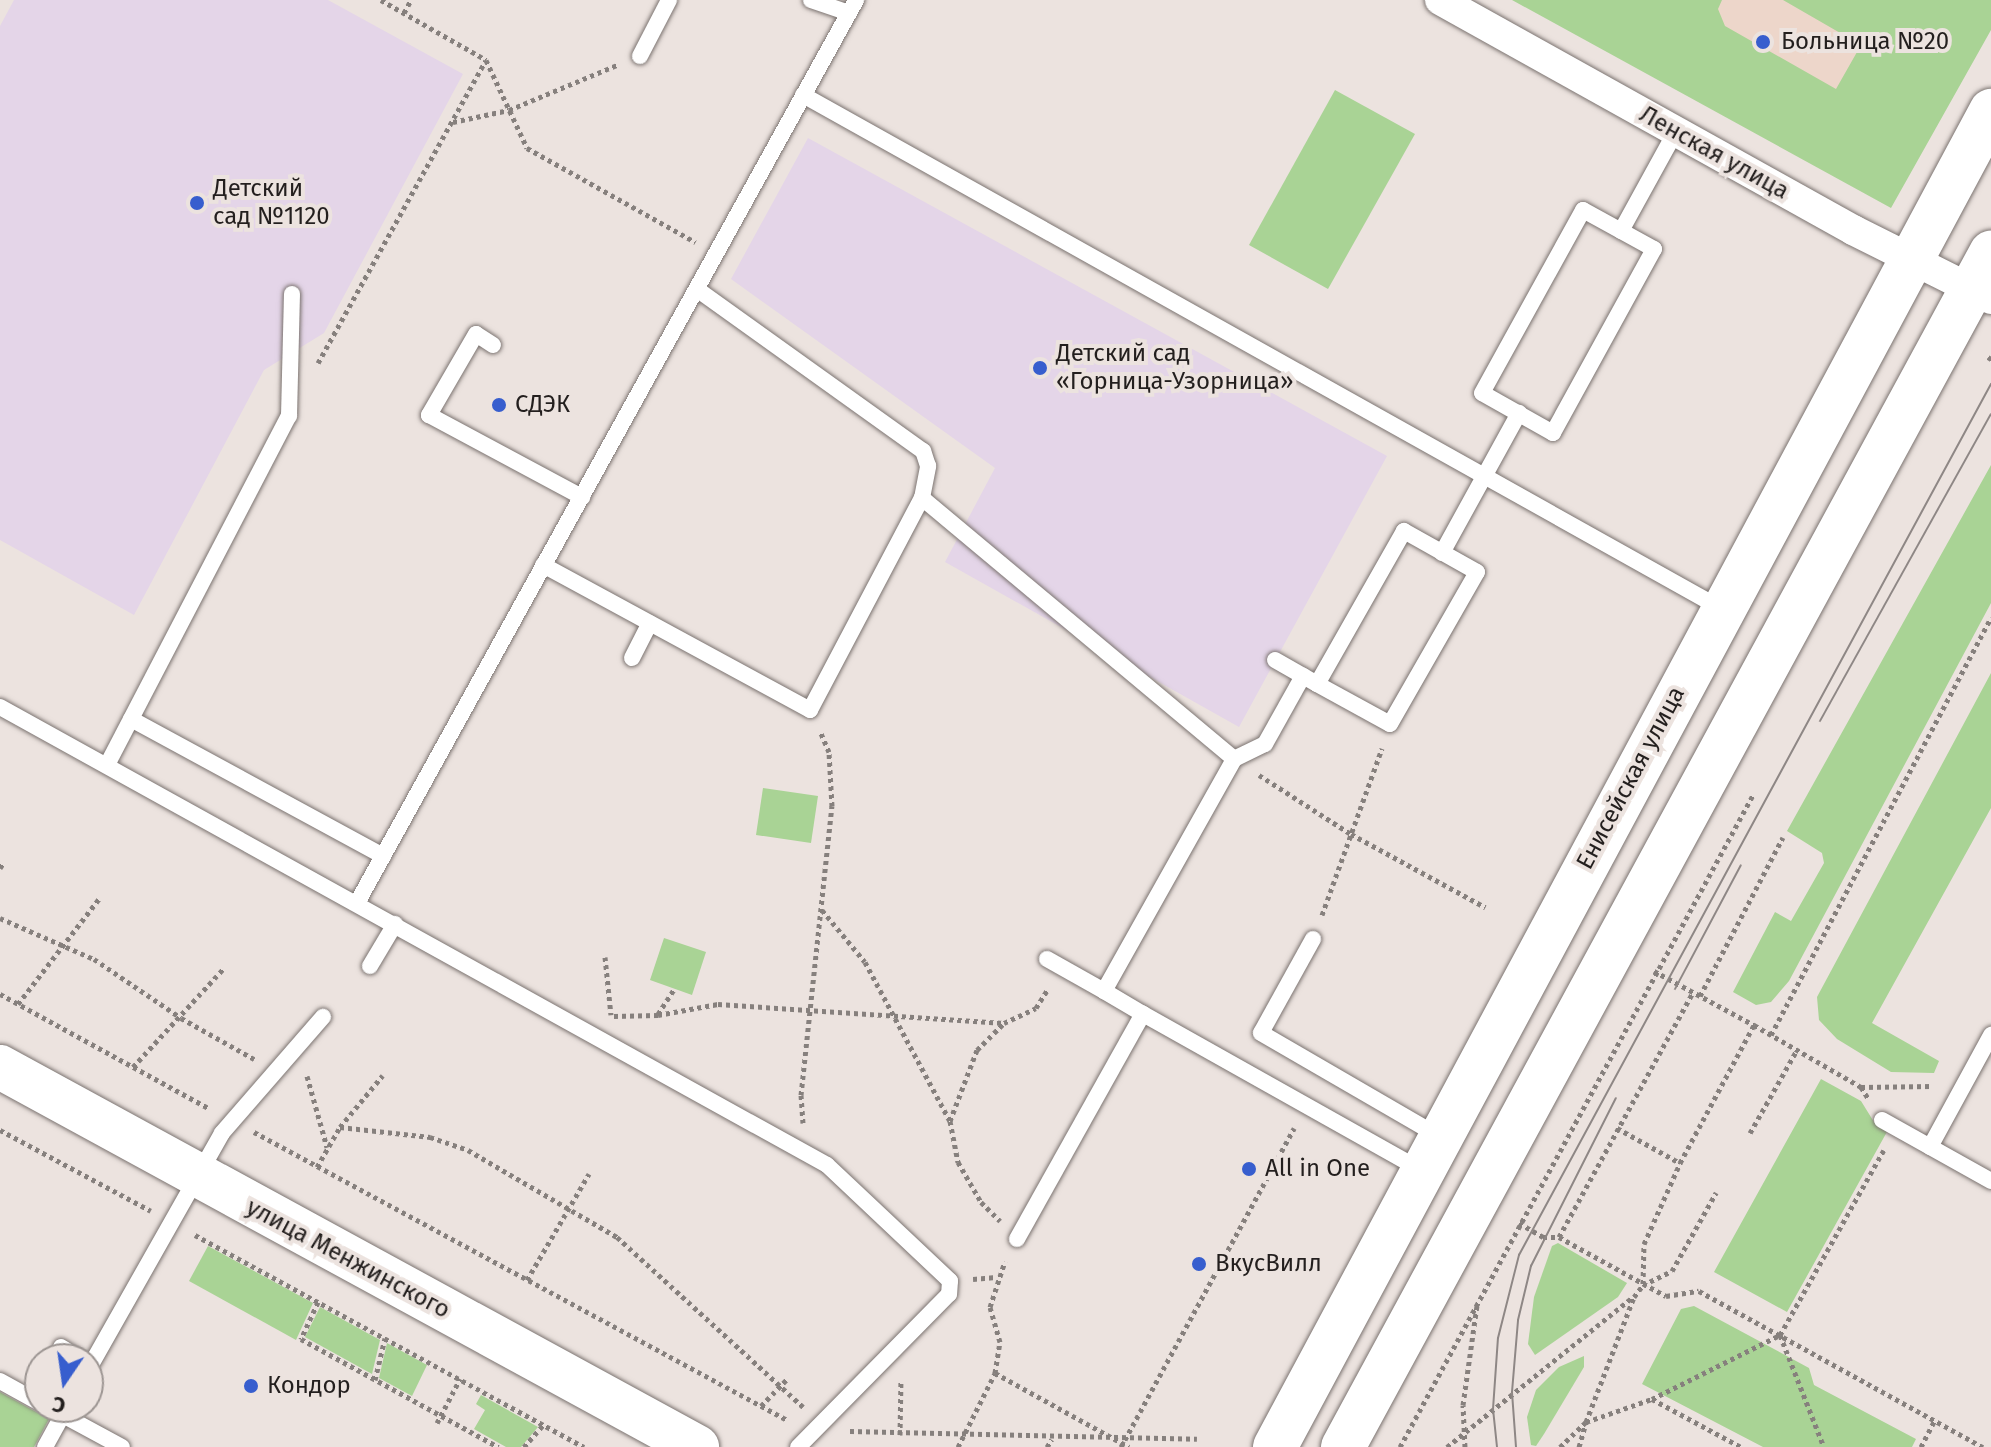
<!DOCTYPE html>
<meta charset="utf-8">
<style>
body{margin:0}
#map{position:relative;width:1991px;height:1447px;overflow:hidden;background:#ece3df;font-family:"Fira Sans",sans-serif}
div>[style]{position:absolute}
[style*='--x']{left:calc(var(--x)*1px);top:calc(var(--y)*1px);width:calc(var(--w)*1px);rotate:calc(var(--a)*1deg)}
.education>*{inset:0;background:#e4d5e8}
.medical>*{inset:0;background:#edd6ca}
.green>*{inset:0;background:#a9d395}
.path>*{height:5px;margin-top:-2.5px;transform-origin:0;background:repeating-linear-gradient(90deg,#86807d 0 4px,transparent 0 8px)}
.roads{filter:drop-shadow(0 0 2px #7b7370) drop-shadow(0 0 2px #7b7370)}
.lane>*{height:16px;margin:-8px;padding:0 8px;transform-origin:8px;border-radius:8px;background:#fff}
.street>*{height:30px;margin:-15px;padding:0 15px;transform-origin:15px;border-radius:15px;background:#fff}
.secondary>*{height:44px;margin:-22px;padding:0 22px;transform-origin:22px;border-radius:22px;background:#fff}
.tram>*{height:2px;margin:-1px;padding:0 1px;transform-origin:1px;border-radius:1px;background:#8e8785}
.dots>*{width:22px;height:22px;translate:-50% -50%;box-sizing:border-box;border:4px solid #ece3df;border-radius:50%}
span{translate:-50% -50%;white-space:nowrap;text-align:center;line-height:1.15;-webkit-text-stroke:8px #ece3df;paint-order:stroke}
.poi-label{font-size:24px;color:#231f1e}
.left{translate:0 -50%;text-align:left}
.street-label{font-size:24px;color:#231f1e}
.north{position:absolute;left:24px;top:1343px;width:80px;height:80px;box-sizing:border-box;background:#ece3df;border:2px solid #9c9592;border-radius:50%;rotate:193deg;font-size:22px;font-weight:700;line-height:32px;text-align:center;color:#231f1e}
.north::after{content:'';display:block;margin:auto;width:28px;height:36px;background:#375ece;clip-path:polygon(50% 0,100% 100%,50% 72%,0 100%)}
</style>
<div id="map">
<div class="education">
<i style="clip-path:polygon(14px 0,328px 0,463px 74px,324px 333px,264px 370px,134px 615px,0 540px,0 26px)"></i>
<i style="clip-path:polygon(808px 138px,1387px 456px,1239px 727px,945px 562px,995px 468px,731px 279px)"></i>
</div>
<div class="medical">
<i style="clip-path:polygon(1549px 0,1921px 0,1837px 156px)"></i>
</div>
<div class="green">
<i style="clip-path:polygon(1512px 0,1722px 0,1718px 9px,1725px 26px,1836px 89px,1861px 45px,1783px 0,1991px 0,1991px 30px,1891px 208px)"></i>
<i style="clip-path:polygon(1335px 90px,1415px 134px,1328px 289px,1249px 245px)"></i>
<i style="clip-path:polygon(1991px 465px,1991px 603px,1789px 981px,1771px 1002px,1756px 1005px,1733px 992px,1775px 912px,1791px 921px,1824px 863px,1822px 853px,1787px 831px)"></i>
<i style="clip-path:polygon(1991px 673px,1991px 808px,1872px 1023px,1939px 1061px,1934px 1073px,1891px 1072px,1837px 1039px,1819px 1020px,1817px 997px)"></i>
<i style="clip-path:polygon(763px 788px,818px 796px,811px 843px,756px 835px)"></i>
<i style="clip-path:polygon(664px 938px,706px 952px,692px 995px,650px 980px)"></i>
<i style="clip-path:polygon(1821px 1079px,1861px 1101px,1874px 1122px,1888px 1130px,1787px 1312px,1714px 1272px)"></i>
<i style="clip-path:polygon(1558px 1243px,1627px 1283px,1618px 1297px,1535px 1355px,1528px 1344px,1534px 1297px,1552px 1246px)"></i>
<i style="clip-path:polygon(208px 1246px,313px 1303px,296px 1340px,189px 1281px)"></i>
<i style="clip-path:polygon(1694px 1306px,1809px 1368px,1814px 1385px,1916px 1439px,1912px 1447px,1763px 1447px,1642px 1384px,1681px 1309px)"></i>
<i style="clip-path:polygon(320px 1307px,380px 1340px,372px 1374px,305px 1337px)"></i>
<i style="clip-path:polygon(387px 1343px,427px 1365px,412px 1396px,379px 1378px)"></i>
<i style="clip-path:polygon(1584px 1356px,1584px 1367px,1544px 1434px,1536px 1446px,1531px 1445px,1527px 1417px,1536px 1390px,1559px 1367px)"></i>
<i style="clip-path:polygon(0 1392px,49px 1419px,34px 1447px,0 1447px)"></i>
<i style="clip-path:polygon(481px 1395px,538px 1427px,521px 1447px,506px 1447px,474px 1429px,485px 1410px,476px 1404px)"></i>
</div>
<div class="path">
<i style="--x:381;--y:0;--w:121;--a:29.7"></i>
<i style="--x:486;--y:60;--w:97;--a:65"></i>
<i style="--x:527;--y:148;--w:193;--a:29.2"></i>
<i style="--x:404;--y:13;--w:15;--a:-62"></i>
<i style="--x:453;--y:122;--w:57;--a:-12.1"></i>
<i style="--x:509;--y:110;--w:117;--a:-22.6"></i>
<i style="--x:1988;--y:357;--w:4;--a:34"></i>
<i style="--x:318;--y:363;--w:346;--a:-61"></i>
<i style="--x:1259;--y:775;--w:109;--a:32.7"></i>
<i style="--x:1351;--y:834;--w:153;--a:28.6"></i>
<i style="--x:0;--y:868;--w:7;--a:-56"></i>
<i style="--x:822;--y:910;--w:67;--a:50.4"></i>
<i style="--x:865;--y:962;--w:180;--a:61.9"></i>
<i style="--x:950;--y:1121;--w:42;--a:79"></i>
<i style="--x:958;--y:1162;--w:46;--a:60.1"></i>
<i style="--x:981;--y:1202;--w:27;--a:45"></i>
<i style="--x:1322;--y:915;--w:177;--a:-70.2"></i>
<i style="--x:0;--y:918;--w:103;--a:23.6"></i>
<i style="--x:94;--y:959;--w:105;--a:34.1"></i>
<i style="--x:181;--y:1018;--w:84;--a:29.3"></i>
<i style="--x:605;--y:957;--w:58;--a:84.1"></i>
<i style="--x:1654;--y:971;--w:114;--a:28.4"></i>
<i style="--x:0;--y:994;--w:239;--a:28.7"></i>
<i style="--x:1700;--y:996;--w:179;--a:-62.4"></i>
<i style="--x:18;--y:1004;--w:133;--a:-52.4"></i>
<i style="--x:658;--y:1014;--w:30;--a:-57"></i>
<i style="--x:614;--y:1016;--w:44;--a:-1.3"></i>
<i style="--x:658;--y:1015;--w:61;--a:-10.4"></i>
<i style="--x:718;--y:1004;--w:287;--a:3.8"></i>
<i style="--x:1004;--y:1023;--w:35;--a:-25"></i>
<i style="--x:1036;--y:1008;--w:22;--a:-58"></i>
<i style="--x:1771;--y:1035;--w:472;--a:-62.2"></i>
<i style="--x:133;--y:1067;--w:133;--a:-47.4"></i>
<i style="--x:307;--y:1076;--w:74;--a:74.3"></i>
<i style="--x:1861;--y:1087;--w:72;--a:-0.8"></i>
<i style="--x:950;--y:1121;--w:76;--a:-69.2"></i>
<i style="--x:977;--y:1050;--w:38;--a:-45"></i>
<i style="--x:803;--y:1123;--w:28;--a:-94"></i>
<i style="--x:801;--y:1095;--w:291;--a:-83.9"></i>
<i style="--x:832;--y:806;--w:54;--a:-93.2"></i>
<i style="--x:829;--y:752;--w:21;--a:-113"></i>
<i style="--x:340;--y:1127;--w:91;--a:6.3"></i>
<i style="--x:430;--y:1137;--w:40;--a:18.9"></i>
<i style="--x:468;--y:1150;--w:173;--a:30.3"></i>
<i style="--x:617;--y:1237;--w:252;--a:42.4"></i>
<i style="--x:1617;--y:1128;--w:72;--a:29.1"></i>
<i style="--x:0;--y:1130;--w:171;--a:28.2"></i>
<i style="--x:254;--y:1132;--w:606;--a:28.38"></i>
<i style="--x:1750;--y:1133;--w:95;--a:-60.5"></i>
<i style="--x:317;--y:1167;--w:46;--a:-60.1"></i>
<i style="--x:340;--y:1127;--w:67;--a:-50.4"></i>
<i style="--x:1519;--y:1223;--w:28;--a:30"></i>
<i style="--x:1543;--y:1237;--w:16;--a:0"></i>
<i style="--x:1559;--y:1237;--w:122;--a:28.9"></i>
<i style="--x:1666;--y:1296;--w:33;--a:-9"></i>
<i style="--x:1699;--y:1291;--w:324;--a:28.8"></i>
<i style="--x:195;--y:1235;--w:443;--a:28.6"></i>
<i style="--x:1559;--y:1237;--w:279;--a:-61.3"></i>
<i style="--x:973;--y:1279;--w:23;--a:-5"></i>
<i style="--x:527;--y:1280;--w:123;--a:-59.7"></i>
<i style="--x:1643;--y:1284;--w:40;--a:-88.6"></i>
<i style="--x:1644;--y:1244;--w:89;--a:-66"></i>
<i style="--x:1680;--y:1163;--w:157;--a:-61.8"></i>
<i style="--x:1754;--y:1025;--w:124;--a:30.1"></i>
<i style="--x:1861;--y:1087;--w:13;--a:58"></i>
<i style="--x:318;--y:1302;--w:41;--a:114.7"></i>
<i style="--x:301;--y:1339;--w:225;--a:28.7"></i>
<i style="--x:1780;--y:1335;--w:212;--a:-60.7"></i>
<i style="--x:995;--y:1373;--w:153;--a:28.9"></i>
<i style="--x:375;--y:1380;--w:43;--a:-76.6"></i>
<i style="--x:1652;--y:1399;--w:143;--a:-26.6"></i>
<i style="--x:1780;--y:1335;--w:120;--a:68.6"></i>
<i style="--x:761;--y:1406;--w:39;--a:-46"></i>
<i style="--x:437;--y:1423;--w:50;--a:-62.4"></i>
<i style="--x:850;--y:1431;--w:347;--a:1.3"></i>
<i style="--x:900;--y:1435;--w:55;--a:-89"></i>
<i style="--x:524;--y:1447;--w:29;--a:-49"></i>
<i style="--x:958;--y:1447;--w:83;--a:-63.4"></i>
<i style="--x:995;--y:1373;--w:31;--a:-81"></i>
<i style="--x:1000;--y:1342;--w:36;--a:-106"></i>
<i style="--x:990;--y:1307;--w:48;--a:-71.9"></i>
<i style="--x:1047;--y:1447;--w:9;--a:-58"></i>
<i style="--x:1121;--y:1447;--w:363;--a:-61.5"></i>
<i style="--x:1400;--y:1447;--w:741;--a:-61.57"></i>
<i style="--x:1447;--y:1447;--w:239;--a:-38.9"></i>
<i style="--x:1465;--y:1447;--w:42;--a:-92.7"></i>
<i style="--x:1463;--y:1405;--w:101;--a:-82"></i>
<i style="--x:1560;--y:1447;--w:36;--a:-44"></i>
<i style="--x:1586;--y:1422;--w:134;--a:-69"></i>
<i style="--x:1634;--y:1297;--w:15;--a:-53"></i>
<i style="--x:1643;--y:1285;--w:32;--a:-26"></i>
<i style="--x:1672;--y:1271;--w:90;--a:-60.6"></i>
<i style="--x:1579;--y:1447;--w:26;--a:-74"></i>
<i style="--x:1586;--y:1422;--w:70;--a:-19.2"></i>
<i style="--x:1652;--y:1399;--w:101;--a:28.3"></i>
<i style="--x:1921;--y:1447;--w:30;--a:-63"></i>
</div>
<div class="roads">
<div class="lane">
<i style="--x:811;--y:0;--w:40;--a:18.9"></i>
<i style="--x:640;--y:56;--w:63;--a:-62.6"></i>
<i style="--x:803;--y:95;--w:1053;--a:29.22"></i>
<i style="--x:1583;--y:210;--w:81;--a:28.8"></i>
<i style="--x:1654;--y:249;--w:210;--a:118.8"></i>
<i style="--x:1553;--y:433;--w:81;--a:-150.6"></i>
<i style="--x:1482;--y:393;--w:209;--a:-61.1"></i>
<i style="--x:1621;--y:231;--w:114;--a:-61.2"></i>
<i style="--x:493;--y:345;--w:20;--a:-147"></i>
<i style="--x:476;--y:334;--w:94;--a:120.1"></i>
<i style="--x:429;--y:415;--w:174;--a:28.2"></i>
<i style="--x:922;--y:498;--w:407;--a:39.9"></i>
<i style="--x:1442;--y:553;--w:160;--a:-61.2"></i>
<i style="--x:543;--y:565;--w:304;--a:28.5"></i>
<i style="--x:810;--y:710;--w:240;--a:-62.2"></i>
<i style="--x:922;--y:498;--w:33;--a:-79"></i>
<i style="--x:928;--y:466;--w:16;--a:-108"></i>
<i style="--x:923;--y:451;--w:278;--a:-144.4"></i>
<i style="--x:632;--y:658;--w:39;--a:-63"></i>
<i style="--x:1275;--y:660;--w:48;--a:29.7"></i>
<i style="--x:1317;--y:684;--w:83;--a:28.7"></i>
<i style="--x:1390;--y:724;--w:175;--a:-60.2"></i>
<i style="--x:1477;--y:572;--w:84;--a:-150.7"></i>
<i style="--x:1404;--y:531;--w:176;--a:119.6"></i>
<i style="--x:0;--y:707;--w:945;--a:28.98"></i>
<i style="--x:827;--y:1165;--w:169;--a:43.3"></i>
<i style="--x:950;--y:1281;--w:13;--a:94"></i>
<i style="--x:949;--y:1294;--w:215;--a:134.6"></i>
<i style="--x:131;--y:719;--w:287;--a:28.5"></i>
<i style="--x:107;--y:765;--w:394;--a:-62.5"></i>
<i style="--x:289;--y:416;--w:122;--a:-88.6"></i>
<i style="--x:357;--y:903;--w:1032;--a:-61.07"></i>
<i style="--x:1313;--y:939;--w:107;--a:119"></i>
<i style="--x:1261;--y:1033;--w:206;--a:30.1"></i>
<i style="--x:1047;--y:959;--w:65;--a:29.3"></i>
<i style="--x:1104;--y:991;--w:266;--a:-60.7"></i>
<i style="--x:1234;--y:759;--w:34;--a:-26"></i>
<i style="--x:1265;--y:744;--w:78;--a:-60.8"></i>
<i style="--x:370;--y:966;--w:49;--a:-59.2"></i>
<i style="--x:1104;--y:991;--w:45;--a:30.5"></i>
<i style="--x:1882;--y:1120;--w:125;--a:29.2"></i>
<i style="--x:1930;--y:1147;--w:128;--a:-61.4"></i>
<i style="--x:1017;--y:1239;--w:258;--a:-60.8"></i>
<i style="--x:1143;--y:1014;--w:319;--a:29.3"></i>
<i style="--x:61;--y:1347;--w:23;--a:31"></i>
<i style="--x:88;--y:1370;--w:272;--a:-60.5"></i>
<i style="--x:222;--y:1133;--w:154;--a:-49"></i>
<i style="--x:0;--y:1381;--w:46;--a:28.8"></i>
<i style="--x:48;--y:1407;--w:84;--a:28.4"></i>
<i style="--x:45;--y:1447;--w:46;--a:-61.2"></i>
</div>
<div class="street">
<i style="--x:1440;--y:0;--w:473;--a:29.1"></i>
<i style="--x:1853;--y:230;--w:154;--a:26.6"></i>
</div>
<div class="secondary">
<i style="--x:0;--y:1067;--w:794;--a:28.6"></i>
<i style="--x:1275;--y:1447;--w:1516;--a:-61.81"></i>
<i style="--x:1343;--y:1447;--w:1359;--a:-61.51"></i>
</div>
</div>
<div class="tram">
<i style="--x:1820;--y:721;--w:351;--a:-60.9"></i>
<i style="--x:1675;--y:989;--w:140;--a:-62"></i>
<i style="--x:1497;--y:1447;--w:38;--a:-96"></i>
<i style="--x:1493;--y:1409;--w:71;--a:-86"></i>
<i style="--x:1498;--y:1338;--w:86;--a:-75.8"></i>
<i style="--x:1519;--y:1255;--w:991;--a:-61.55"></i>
<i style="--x:1516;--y:1447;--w:55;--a:-94.2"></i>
<i style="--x:1512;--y:1392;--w:72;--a:-85.2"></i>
<i style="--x:1518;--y:1320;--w:56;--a:-76.5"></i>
<i style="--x:1531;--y:1266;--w:188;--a:-63.2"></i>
</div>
<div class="dots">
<i style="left:1763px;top:42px;background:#375ece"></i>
<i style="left:197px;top:203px;background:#375ece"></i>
<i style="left:1040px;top:368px;background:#375ece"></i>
<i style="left:499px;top:405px;background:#375ece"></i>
<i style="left:1249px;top:1169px;background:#375ece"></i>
<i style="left:1199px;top:1264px;background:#375ece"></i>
<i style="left:251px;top:1386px;background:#375ece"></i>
</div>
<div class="poi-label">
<span class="left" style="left:1781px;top:42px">Больница №20</span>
<span class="left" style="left:213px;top:203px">Детский<br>сад №1120</span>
<span class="left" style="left:1056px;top:368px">Детский сад<br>«Горница-Узорница»</span>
<span class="left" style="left:515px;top:405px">СДЭК</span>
<span class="left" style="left:1265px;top:1169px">All in One</span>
<span class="left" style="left:1215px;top:1264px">ВкусВилл</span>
<span class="left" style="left:267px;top:1386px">Кондор</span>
</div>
<div class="street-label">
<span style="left:1714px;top:153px;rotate:29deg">Ленская улица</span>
<span style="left:1631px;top:778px;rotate:-62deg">Енисейская улица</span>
<span style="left:348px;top:1259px;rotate:28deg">улица Менжинского</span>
</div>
<div class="north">С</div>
</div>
